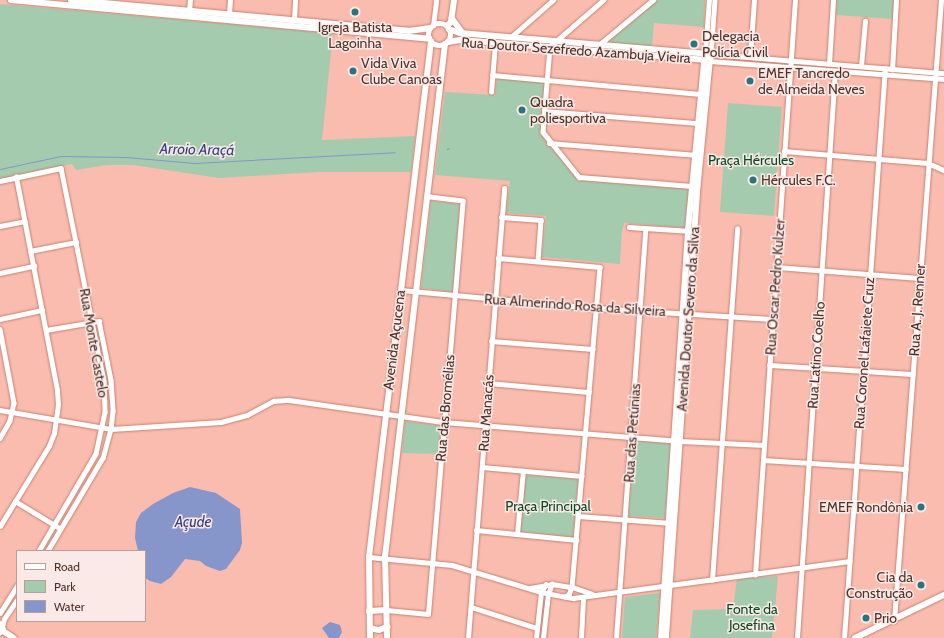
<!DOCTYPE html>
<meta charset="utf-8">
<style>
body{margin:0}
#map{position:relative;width:944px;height:638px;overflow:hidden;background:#fabcae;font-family:Cabin,sans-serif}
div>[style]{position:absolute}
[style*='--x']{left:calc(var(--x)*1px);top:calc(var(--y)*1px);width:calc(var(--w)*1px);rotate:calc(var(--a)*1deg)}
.green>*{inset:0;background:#a5cbae}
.water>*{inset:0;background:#8695ca}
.stream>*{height:1px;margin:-0.5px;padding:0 0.5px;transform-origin:0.5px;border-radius:0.5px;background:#8695ca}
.roads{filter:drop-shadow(0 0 1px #c98172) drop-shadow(0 0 1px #c98172)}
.minor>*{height:4.5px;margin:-2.25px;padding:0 2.25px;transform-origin:2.25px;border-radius:2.25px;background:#fff}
.major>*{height:5.5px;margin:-2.75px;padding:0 2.75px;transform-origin:2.75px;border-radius:2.75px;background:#fff}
.major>.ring{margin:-2.75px;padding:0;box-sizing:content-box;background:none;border:5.5px solid #fff;border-radius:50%}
.dots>*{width:11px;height:11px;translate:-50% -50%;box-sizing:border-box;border:2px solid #fae9e6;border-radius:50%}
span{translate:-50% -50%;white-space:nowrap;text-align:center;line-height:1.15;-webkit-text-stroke:3px #fae9e6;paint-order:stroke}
.poi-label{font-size:14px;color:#4f312a}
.left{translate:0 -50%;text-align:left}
.right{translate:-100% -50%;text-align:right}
.street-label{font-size:14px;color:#4f312a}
.park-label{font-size:14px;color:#094a25}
.water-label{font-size:15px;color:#333f81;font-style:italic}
.legend{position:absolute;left:16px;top:550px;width:130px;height:72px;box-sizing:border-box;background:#fae9e6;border:1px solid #b69f9b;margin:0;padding:5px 7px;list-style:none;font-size:12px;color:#4f312a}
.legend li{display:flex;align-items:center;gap:8px;height:20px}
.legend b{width:20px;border:1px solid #b69f9b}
</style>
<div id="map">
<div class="green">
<i style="clip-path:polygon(655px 0,705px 0,704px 27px,654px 23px,652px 46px,605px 43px)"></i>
<i style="clip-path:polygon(837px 0,894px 0,893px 19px,836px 15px)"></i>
<i style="clip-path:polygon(0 4px,333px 33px,322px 140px,415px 136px,411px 172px,318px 172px,219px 178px,133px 165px,107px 165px,76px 170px,72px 164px,0 179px)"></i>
<i style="clip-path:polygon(497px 78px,544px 82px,541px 135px,577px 179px,689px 188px,686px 228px,625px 223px,622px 230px,620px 264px,542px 257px,546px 216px,506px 213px,510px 181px,435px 175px,445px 92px,495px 95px)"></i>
<i style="clip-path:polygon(728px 103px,782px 107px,774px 216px,720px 212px)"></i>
<i style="clip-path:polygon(431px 201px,460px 204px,453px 292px,421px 288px)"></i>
<i style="clip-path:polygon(405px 421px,441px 426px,439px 454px,402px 453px)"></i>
<i style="clip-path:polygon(634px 440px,671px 442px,665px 518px,628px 516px)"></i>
<i style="clip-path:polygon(524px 475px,578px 479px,573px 537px,519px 532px)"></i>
<i style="clip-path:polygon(778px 576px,772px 638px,690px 638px,693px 610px,733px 609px,737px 579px)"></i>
<i style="clip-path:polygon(660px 593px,656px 638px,622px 638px,625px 597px)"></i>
</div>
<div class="water">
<i style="clip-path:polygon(190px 487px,216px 493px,240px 509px,242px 543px,240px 550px,226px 569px,220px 571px,206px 566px,200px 561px,185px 559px,171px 577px,161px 584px,150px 581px,145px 578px,145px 551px,138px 551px,135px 538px,136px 522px,141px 513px,153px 504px,173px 493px)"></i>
<i style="clip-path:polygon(330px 622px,340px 625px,342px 632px,339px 638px,329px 638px,322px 628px)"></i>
</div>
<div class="stream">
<i style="--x:447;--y:149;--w:2;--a:-27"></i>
<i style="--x:0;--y:169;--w:62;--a:-12"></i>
<i style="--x:61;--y:156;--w:65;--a:0.9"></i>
<i style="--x:126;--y:157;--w:69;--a:5"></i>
<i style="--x:195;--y:163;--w:200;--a:-3.1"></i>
</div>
<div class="roads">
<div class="minor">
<i style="--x:604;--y:0;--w:72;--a:139"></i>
<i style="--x:550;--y:47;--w:85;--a:94.7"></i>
<i style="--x:543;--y:132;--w:58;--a:51.3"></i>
<i style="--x:579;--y:177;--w:113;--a:4.6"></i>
<i style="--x:715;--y:0;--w:54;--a:94.2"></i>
<i style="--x:711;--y:54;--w:234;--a:4.7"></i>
<i style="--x:189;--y:11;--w:11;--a:-85"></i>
<i style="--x:229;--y:14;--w:14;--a:-86"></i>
<i style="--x:294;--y:20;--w:20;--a:-87"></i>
<i style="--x:433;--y:26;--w:26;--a:-83"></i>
<i style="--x:511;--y:37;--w:56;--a:-41.4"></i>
<i style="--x:600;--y:44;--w:69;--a:-39.7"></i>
<i style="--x:705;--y:53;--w:53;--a:-85.7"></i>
<i style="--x:750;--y:57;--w:57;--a:-86"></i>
<i style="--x:710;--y:61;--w:235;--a:4.4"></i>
<i style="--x:829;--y:64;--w:64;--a:-86.4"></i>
<i style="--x:861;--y:66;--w:45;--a:-84.9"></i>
<i style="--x:892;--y:70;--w:70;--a:-86.7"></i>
<i style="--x:492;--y:75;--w:209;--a:5.2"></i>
<i style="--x:491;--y:92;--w:49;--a:-85.3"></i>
<i style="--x:544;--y:111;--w:154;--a:4.5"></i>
<i style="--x:549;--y:143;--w:148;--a:4.6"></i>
<i style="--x:784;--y:151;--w:144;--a:4.8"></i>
<i style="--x:928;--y:163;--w:17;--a:24"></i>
<i style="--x:0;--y:181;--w:62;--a:-12"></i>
<i style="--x:61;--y:168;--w:217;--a:78.6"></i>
<i style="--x:104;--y:381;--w:31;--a:88"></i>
<i style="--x:105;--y:412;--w:43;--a:102.1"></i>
<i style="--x:96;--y:454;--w:113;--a:120.4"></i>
<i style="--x:501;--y:217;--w:40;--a:4.3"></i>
<i style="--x:541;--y:220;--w:41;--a:94.2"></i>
<i style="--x:0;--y:226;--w:25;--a:-11"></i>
<i style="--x:629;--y:227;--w:62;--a:3.7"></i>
<i style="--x:30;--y:251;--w:47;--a:-11.1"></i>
<i style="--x:498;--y:258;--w:102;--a:5"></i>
<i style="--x:600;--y:267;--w:321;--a:95"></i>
<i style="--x:572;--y:587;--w:9;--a:111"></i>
<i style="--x:569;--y:595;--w:4;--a:153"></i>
<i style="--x:776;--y:267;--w:144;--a:4.4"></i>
<i style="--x:0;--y:273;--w:35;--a:-12"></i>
<i style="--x:401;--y:290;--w:196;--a:5.3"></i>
<i style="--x:596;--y:308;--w:176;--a:3.6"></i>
<i style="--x:0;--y:319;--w:43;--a:-12.1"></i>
<i style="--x:0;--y:329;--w:75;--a:79.3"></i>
<i style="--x:14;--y:403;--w:18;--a:103"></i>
<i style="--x:10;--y:421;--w:20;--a:120"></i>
<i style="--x:46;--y:330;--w:54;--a:-9.6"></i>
<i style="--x:99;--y:321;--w:60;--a:78.5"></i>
<i style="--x:111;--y:380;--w:31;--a:86"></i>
<i style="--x:113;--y:411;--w:18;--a:96"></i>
<i style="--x:111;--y:429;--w:30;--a:105"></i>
<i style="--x:103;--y:458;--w:108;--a:120.6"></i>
<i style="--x:491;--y:341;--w:102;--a:4.5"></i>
<i style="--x:769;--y:365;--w:144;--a:3.6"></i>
<i style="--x:488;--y:383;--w:101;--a:5.1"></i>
<i style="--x:0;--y:410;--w:113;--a:9.7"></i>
<i style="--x:111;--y:429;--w:110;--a:-3.6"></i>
<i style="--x:221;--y:422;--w:27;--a:-15"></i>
<i style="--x:247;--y:415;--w:30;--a:-28"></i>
<i style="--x:273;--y:401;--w:16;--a:-4"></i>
<i style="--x:289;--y:400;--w:157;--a:8.1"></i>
<i style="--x:444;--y:422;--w:237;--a:4.6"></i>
<i style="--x:680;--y:441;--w:84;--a:2.7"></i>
<i style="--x:763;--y:460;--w:143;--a:3.6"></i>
<i style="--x:482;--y:467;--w:100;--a:5.1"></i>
<i style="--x:15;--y:501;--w:50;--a:31.2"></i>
<i style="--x:578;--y:516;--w:93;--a:4.3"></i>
<i style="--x:0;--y:526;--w:94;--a:-58.5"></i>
<i style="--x:49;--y:446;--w:14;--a:-69"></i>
<i style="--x:54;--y:433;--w:28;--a:-82"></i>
<i style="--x:58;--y:405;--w:15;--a:-94"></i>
<i style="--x:57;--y:390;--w:217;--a:-100.9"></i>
<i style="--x:476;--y:530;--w:101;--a:5.7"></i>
<i style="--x:517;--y:534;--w:63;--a:-84.6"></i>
<i style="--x:369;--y:557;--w:83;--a:5.5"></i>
<i style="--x:452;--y:565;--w:93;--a:16.9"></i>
<i style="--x:541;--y:592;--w:33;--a:11"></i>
<i style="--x:573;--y:598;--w:279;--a:-7.6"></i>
<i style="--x:755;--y:575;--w:576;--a:-86.02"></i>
<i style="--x:712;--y:580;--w:352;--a:-85.9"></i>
<i style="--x:530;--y:588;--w:22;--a:-10"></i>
<i style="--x:552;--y:584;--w:20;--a:9"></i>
<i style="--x:572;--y:587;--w:21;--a:19"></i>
<i style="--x:471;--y:607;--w:69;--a:17.7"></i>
<i style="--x:387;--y:610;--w:41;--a:5.6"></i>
<i style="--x:428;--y:614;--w:414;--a:-85.2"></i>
<i style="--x:463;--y:201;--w:35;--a:-173"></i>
<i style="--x:0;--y:613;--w:32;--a:-58"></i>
<i style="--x:894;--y:621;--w:623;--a:-85.67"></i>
<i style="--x:2;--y:627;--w:8;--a:-76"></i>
<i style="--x:4;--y:619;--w:23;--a:-56"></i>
<i style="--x:468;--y:638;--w:451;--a:-85.4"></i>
<i style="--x:536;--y:638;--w:46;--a:-83.8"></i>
<i style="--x:541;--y:592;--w:9;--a:-58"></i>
<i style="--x:543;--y:638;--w:44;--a:-83.5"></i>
<i style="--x:548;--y:594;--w:11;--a:-68"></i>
<i style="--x:581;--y:638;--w:40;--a:-87.1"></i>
<i style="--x:616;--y:638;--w:410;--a:-85.9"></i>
<i style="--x:797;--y:638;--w:568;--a:-86.17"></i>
<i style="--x:844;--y:638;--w:571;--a:-85.89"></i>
</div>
<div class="major">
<i style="--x:11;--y:0;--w:420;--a:5.3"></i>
<i style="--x:71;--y:0;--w:339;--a:5.2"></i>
<i style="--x:409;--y:31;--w:21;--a:-8"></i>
<i style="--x:452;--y:18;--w:19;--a:54"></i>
<i class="ring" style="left:429px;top:24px;width:16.5px;height:16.5px"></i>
<i style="--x:447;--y:26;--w:6;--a:-45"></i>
<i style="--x:451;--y:22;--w:22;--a:-82"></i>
<i style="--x:449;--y:29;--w:12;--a:20"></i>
<i style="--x:460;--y:33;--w:252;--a:4.8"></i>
<i style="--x:711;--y:54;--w:133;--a:95.6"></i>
<i style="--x:698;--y:186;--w:453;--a:94"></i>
<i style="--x:448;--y:42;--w:12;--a:-9"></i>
<i style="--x:460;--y:40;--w:248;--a:4.6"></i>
<i style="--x:369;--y:611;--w:18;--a:-3"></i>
<i style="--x:0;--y:624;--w:6;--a:59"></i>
<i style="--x:3;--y:629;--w:5;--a:127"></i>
<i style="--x:370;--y:628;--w:9;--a:13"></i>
<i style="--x:379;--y:630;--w:9;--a:-21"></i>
<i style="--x:2;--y:630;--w:14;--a:34"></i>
<i style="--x:370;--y:638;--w:81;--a:-90.7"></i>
<i style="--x:369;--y:557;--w:519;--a:-83.14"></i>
<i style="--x:387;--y:638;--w:81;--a:-91.4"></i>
<i style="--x:385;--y:557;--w:516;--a:-83.33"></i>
<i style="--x:661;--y:638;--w:409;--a:-86.2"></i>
<i style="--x:688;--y:230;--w:178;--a:-84.5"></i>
<i style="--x:855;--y:638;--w:99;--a:-25.8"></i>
</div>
</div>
<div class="dots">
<i style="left:355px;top:12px;background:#2c727f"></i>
<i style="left:694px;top:44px;background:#2c727f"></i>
<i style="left:353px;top:71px;background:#2c727f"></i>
<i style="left:750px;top:81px;background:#2c727f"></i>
<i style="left:522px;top:110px;background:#2c727f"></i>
<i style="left:753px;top:180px;background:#2c727f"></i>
<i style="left:921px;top:507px;background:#2c727f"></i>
<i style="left:921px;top:585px;background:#2c727f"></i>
<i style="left:866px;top:618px;background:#2c727f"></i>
</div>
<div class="poi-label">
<span style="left:355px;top:35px">Igreja Batista<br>Lagoinha</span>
<span class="left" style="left:702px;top:44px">Delegacia<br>Polícia Civil</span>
<span class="left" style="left:361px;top:71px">Vida Viva<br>Clube Canoas</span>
<span class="left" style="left:758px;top:81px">EMEF Tancredo<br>de Almeida Neves</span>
<span class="left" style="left:530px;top:110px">Quadra<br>poliesportiva</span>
<span class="left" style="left:761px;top:180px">Hércules F.C.</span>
<span class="right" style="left:913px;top:507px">EMEF Rondônia</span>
<span class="right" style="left:913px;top:585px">Cia da<br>Construção</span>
<span class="left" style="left:874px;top:618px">Prio</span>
</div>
<div class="street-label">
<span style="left:576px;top:50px;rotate:4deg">Rua Doutor Sezefredo Azambuja Vieira</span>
<span style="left:775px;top:287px;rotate:-86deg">Rua Oscar Pedro Kulzer</span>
<span style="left:575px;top:305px;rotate:4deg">Rua Almerindo Rosa da Silveira</span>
<span style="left:917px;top:310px;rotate:-86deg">Rua A. J. Renner</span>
<span style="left:688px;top:319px;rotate:-86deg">Avenida Doutor Severo da Silva</span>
<span style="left:394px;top:340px;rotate:-83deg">Avenida Açucena</span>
<span style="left:94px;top:343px;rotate:80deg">Rua Monte Castelo</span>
<span style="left:864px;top:353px;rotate:-86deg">Rua Coronel Lafaiete Cruz</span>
<span style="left:816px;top:355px;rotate:-86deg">Rua Latino Coelho</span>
<span style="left:445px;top:408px;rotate:-85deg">Rua das Bromélias</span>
<span style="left:486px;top:413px;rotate:-86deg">Rua Manacás</span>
<span style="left:632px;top:433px;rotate:-86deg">Rua das Petúnias</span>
</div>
<div class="park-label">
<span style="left:751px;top:160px">Praça Hércules</span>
<span style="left:548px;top:506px">Praça Principal</span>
<span style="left:752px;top:617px">Fonte da<br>Josefina</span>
</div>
<div class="water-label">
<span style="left:197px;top:150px;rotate:1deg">Arroio Araçá</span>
<span style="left:193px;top:523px">Açude</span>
</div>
<ul class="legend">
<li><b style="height:5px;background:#fff"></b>Road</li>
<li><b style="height:11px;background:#a5cbae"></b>Park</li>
<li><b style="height:11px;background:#8695ca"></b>Water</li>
</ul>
</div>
